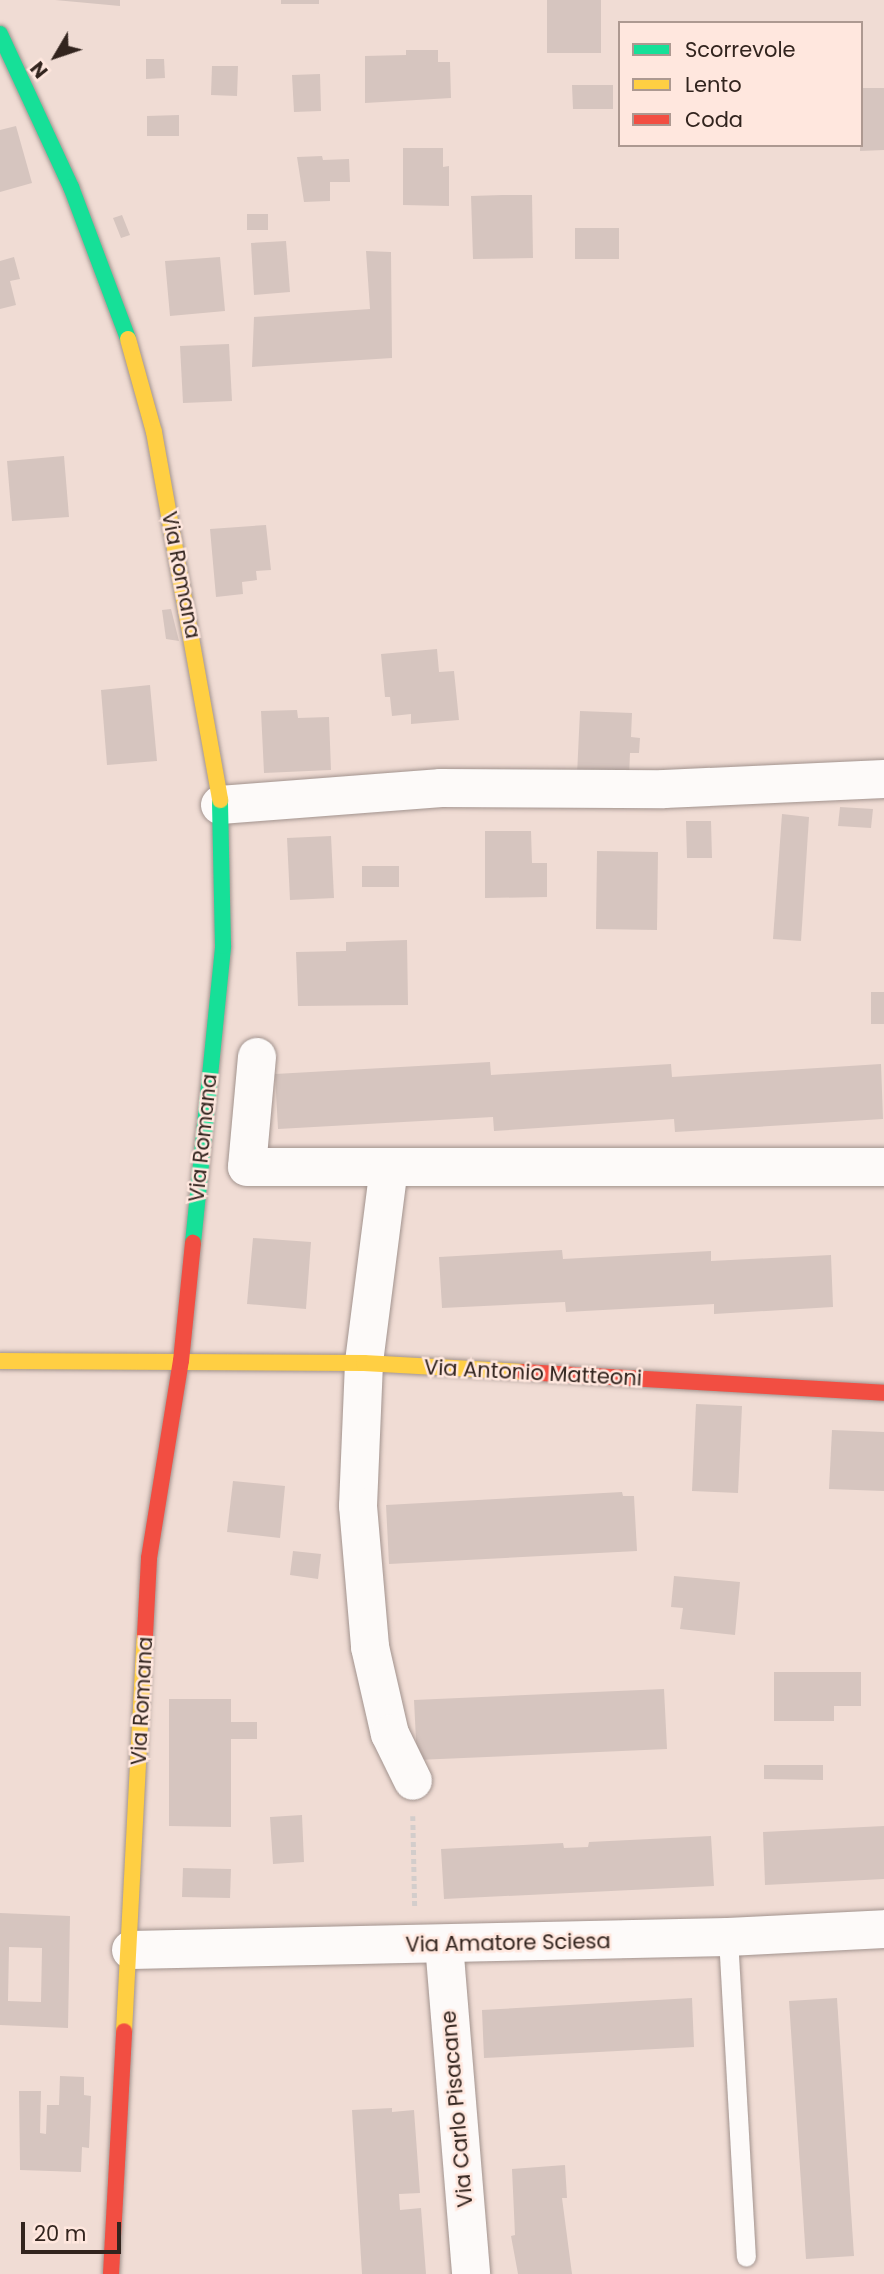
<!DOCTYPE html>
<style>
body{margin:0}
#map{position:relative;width:884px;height:2274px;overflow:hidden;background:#f0dcd4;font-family:Poppins,sans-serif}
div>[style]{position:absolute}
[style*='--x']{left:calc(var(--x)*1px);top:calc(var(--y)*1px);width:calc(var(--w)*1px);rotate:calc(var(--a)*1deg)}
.building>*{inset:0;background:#d6c5bf}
.path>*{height:4.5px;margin-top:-2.25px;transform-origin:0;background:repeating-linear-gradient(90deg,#d3cdcb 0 5px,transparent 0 8.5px)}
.roads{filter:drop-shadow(0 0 2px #a2938e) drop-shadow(0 0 2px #a2938e)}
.lane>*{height:19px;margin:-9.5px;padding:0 9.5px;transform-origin:9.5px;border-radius:9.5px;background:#fdfaf9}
.street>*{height:38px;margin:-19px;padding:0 19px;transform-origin:19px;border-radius:19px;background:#fdfaf9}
.fast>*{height:16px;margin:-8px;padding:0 8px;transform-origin:8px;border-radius:8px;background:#16e098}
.slow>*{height:16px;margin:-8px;padding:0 8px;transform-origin:8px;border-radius:8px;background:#ffcf43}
.jam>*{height:16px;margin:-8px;padding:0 8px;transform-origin:8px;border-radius:8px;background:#f24e42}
span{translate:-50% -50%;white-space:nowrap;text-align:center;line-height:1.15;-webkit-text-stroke:5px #ffe7de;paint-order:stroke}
.street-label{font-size:21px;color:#32241e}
.legend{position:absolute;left:618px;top:21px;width:245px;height:126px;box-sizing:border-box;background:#ffe7de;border:2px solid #ad9991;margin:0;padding:9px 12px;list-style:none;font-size:21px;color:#32241e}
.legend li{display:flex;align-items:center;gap:14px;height:35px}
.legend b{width:35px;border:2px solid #ad9991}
.north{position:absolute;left:21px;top:21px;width:70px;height:70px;-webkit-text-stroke:5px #ffe7de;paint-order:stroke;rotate:231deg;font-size:19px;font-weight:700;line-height:28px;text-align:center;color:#32241e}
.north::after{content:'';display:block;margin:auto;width:24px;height:32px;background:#32241e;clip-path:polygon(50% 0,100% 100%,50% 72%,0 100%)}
.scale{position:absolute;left:21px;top:2222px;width:100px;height:32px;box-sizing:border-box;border:4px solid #32241e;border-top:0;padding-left:9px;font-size:21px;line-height:24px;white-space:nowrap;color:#32241e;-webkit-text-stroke:5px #ffe7de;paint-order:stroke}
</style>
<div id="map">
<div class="building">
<i style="clip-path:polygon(55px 0,120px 0,120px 6px)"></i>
<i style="clip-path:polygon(281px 0,319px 0,319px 4px,281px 4px)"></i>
<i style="clip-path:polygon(547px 0,601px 0,601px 53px,547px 53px)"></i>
<i style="clip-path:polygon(406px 50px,438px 50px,438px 62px,450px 62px,451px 98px,365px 103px,365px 56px,406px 55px)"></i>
<i style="clip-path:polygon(146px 59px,164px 59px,165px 78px,146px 79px)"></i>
<i style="clip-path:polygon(212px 66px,238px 66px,237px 96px,211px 95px)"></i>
<i style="clip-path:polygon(320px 74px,321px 111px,294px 112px,292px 75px)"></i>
<i style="clip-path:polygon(572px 85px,613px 85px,613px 109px,573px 109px)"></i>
<i style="clip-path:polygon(861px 88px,884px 88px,884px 150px,860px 151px)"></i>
<i style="clip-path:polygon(179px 115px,179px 136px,147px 136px,147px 116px)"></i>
<i style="clip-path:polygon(16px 126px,32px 183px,0 192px,0 130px)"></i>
<i style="clip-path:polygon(403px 148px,443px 148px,443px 167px,449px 166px,449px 206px,403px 205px)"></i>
<i style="clip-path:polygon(322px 156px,323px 160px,349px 159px,350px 182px,330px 182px,330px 201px,304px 202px,297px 157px)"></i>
<i style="clip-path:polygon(502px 195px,532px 195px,533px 258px,473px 259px,471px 196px)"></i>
<i style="clip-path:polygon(247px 214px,268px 214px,268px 230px,247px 230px)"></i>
<i style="clip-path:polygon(122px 215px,130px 235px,121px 238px,113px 218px)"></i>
<i style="clip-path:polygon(575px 228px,619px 228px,619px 259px,575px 259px)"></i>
<i style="clip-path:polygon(286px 241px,290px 292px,254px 295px,251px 243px)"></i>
<i style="clip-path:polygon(366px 251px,391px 252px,392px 358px,252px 367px,254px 317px,370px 309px)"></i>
<i style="clip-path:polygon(14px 257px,20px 279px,10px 281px,16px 305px,0 309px,0 261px)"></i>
<i style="clip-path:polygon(220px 257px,225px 311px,170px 316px,165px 261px)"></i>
<i style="clip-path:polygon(229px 344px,232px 401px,183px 403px,180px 346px)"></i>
<i style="clip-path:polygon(64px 456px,69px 517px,12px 521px,7px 461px)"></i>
<i style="clip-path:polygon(266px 525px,271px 570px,256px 571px,257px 580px,242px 582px,243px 594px,216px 597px,210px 529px)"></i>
<i style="clip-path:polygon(171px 609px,179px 641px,166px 639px,162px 610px)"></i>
<i style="clip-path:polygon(437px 649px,439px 672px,454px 671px,459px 720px,411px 724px,411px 714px,392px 716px,390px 697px,385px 697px,381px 654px)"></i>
<i style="clip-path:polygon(150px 685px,157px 761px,107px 765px,101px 690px)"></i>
<i style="clip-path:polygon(297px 710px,298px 718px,329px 717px,331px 770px,264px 773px,261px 711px)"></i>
<i style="clip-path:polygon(580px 711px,632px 713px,631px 737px,640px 738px,639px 753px,630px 753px,629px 777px,577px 775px)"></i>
<i style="clip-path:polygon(840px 807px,873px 809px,871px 828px,838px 826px)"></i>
<i style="clip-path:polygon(782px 814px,809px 817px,801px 941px,773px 939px)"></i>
<i style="clip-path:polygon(686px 821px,711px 821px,712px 858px,687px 858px)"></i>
<i style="clip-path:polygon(485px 831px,531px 831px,532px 863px,547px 863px,547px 897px,485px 898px)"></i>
<i style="clip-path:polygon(331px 836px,334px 898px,290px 900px,287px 838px)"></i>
<i style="clip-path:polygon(597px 851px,658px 852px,657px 930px,596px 929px)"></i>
<i style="clip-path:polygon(362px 866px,399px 866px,399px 887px,362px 887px)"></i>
<i style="clip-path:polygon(407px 940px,408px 1005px,298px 1006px,296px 952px,346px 951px,346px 942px)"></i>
<i style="clip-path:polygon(871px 992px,884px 992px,884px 1024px,871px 1024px)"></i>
<i style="clip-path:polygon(490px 1062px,491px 1075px,671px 1064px,672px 1077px,881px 1064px,883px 1119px,675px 1132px,674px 1119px,494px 1131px,493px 1117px,278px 1129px,275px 1074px)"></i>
<i style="clip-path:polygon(253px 1238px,311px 1242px,306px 1309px,247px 1304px)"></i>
<i style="clip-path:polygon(562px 1250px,563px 1259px,711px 1251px,711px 1261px,831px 1255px,833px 1307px,714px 1314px,714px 1304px,566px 1312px,565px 1302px,442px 1308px,439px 1257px)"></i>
<i style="clip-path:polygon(696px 1404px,742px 1406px,738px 1493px,692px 1491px)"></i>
<i style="clip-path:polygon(832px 1430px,884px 1432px,884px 1491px,829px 1489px)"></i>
<i style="clip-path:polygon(233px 1481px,285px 1486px,280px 1538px,227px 1532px)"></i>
<i style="clip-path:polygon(622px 1492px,623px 1496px,634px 1496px,637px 1551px,389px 1564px,386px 1505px)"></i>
<i style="clip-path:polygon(293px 1551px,321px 1554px,318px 1579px,290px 1575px)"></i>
<i style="clip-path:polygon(674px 1576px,740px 1582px,735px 1635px,680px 1629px,683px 1608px,671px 1607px)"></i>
<i style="clip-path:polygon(774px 1672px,861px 1672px,861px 1706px,834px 1706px,834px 1721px,774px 1721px)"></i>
<i style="clip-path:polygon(664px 1689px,667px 1749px,417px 1760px,414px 1700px)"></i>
<i style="clip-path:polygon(169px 1699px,231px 1699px,231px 1722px,257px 1722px,257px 1739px,231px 1739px,231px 1827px,169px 1826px)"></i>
<i style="clip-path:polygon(764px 1765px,823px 1765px,823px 1780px,764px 1779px)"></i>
<i style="clip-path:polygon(302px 1815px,304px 1862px,273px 1864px,270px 1817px)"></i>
<i style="clip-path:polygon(884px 1826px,884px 1879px,765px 1885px,763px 1832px)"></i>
<i style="clip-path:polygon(711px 1836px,714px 1886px,444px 1899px,441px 1849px,563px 1843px,564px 1848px,588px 1847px,589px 1842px)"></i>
<i style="clip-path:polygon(183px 1868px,231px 1869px,230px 1898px,182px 1897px)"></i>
<i style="clip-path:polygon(evenodd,0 1913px,70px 1916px,68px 2028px,0 2025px,0 1913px,9px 1947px,42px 1948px,41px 2002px,8px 2001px,9px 1947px)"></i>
<i style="clip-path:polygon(692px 1998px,694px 2047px,484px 2058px,482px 2010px)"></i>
<i style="clip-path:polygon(837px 1998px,854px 2256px,806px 2259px,789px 2001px)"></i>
<i style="clip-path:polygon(60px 2076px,84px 2077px,84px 2095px,91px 2096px,89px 2148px,82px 2147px,81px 2172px,20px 2170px,19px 2091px,41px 2091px,40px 2133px,46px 2134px,47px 2105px,59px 2105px)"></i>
<i style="clip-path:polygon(392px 2108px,392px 2112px,414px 2110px,420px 2193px,399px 2194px,400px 2210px,421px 2208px,426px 2274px,362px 2274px,352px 2110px)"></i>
<i style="clip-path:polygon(565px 2165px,567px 2198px,562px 2198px,572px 2274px,518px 2274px,511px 2236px,515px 2235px,512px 2169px)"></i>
</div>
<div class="path">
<i style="--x:413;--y:1816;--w:93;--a:88.8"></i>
</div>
<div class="roads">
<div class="lane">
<i style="--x:728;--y:1937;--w:320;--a:86.8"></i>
</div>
<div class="street">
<i style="--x:220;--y:805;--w:222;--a:-4.4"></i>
<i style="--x:441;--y:788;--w:223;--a:0.3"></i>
<i style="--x:664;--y:789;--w:220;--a:-2.6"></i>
<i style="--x:257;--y:1057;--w:110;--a:95.2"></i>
<i style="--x:247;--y:1167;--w:637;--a:0"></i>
<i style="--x:389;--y:1167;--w:198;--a:97.3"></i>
<i style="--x:364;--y:1363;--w:143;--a:92.4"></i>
<i style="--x:358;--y:1506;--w:142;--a:85.1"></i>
<i style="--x:370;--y:1647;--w:89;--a:77.1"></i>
<i style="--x:390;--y:1734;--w:52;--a:63.9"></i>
<i style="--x:444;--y:1944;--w:331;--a:85.3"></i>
<i style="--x:131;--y:1950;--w:597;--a:-1.25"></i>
<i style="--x:728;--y:1937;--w:156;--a:-2.9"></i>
</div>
<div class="fast">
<i style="--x:0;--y:34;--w:169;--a:65.1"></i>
<i style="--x:71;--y:187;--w:162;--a:69.4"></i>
<i style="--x:193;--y:1243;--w:299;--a:-84.2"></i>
<i style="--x:223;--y:946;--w:146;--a:-91.2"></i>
</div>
<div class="slow">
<i style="--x:128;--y:339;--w:97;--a:74.4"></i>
<i style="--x:154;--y:432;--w:374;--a:79.8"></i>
<i style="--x:0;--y:1361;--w:364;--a:0.3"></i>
<i style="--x:364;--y:1363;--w:159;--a:3.2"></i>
<i style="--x:124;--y:2031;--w:397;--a:-87"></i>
</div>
<div class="jam">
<i style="--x:523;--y:1372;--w:362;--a:3.3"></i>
<i style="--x:145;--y:1635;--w:77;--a:-87"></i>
<i style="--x:149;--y:1558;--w:200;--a:-80.8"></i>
<i style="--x:181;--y:1361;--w:119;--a:-84.2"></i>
<i style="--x:111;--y:2274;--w:243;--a:-86.9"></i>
</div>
</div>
<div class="street-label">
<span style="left:181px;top:575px;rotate:79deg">Via Romana</span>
<span style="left:203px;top:1138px;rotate:-84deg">Via Romana</span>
<span style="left:533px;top:1373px;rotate:3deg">Via Antonio Matteoni</span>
<span style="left:142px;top:1701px;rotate:-87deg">Via Romana</span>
<span style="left:508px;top:1943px;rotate:-1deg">Via Amatore Sciesa</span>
<span style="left:457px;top:2109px;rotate:-95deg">Via Carlo Pisacane</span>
</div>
<ul class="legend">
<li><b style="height:9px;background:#16e098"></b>Scorrevole</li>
<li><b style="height:9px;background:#ffcf43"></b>Lento</li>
<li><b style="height:9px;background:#f24e42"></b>Coda</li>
</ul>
<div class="north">N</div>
<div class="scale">20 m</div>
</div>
